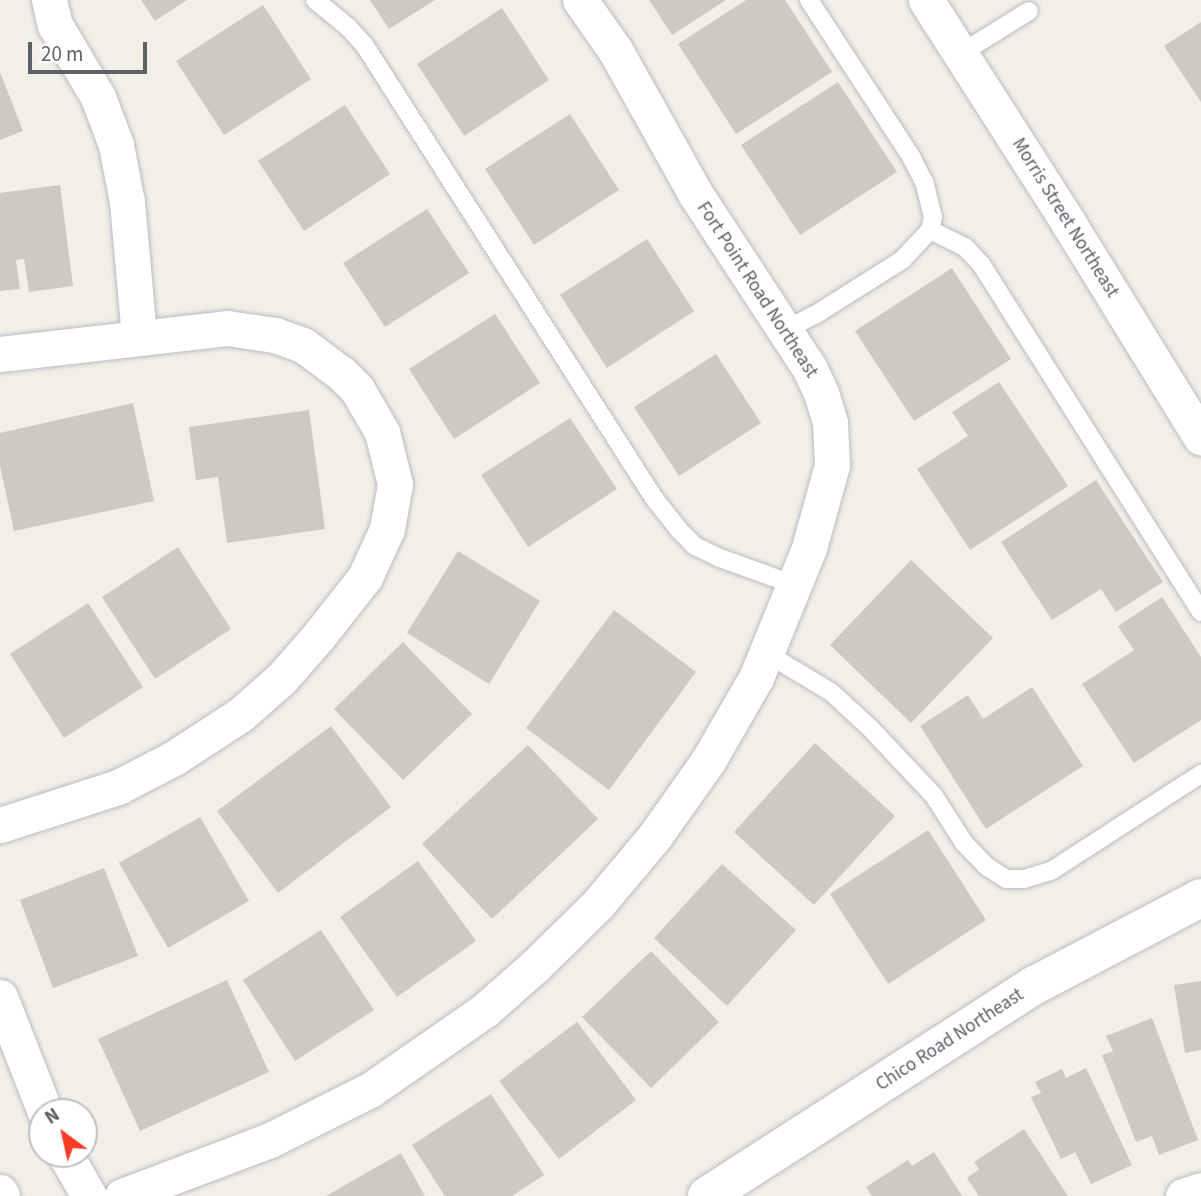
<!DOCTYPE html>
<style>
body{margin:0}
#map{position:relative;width:1201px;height:1196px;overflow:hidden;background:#f1efe6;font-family:"Source Sans 3",sans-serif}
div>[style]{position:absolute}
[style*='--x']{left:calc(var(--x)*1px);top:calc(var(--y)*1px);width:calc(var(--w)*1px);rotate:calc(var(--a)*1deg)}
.building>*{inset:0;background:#cdcac3}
.roads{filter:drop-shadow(0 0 2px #b9bcc1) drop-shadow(0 0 2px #b9bcc1)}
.lane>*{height:18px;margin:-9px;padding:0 9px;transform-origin:9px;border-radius:9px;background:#fff}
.street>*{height:35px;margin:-17.5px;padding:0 17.5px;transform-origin:17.5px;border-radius:17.5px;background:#fff}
.secondary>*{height:38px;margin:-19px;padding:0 19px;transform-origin:19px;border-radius:19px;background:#fff}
span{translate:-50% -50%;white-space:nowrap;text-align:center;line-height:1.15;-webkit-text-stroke:6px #fff;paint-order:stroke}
.street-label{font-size:19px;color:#5e6268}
.north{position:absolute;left:28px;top:1098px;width:70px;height:70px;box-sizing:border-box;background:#fff;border:2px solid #bfc0c3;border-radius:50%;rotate:327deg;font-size:19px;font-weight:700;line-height:28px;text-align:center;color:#5e6268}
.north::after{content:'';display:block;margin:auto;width:24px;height:32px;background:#f93b25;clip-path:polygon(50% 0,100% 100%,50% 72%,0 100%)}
.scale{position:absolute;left:28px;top:42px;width:119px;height:32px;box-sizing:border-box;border:4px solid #5e6268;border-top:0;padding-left:9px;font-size:21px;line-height:24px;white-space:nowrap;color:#5e6268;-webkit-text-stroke:5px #fff;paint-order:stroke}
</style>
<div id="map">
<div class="building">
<i style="clip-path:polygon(141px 0,187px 0,155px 21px)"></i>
<i style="clip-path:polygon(370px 0,435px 0,389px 29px)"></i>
<i style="clip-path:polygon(649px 0,726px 0,672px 35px)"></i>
<i style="clip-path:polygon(746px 0,785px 0,832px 72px,736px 134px,678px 44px)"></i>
<i style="clip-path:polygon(263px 5px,311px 79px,224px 135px,176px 61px)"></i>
<i style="clip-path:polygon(502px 8px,549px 80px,464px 136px,417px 64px)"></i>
<i style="clip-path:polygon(1201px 22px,1201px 102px,1164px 46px)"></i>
<i style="clip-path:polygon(0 72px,23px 131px,0 140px)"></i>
<i style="clip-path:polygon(838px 82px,897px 172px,800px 235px,741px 145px)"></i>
<i style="clip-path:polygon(345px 105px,390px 174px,304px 231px,258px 161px)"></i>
<i style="clip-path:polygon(570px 114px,619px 190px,534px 245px,485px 169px)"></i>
<i style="clip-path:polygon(60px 185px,73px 286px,29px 292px,24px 259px,16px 260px,20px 289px,0 291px,0 193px)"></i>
<i style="clip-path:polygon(427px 209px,469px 273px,385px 327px,343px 263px)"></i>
<i style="clip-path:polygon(647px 239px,694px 311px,607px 368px,560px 295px)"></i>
<i style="clip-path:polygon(952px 268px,1011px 359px,914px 421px,855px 331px)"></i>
<i style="clip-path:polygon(495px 314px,540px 383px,454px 439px,409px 369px)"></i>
<i style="clip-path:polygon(716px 354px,761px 423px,679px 476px,634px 407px)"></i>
<i style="clip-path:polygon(999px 382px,1068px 486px,970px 550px,917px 469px,968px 436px,952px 412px)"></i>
<i style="clip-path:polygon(133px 403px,154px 501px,14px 531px,0 466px,0 433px)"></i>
<i style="clip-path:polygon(309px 410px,325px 529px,227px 543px,218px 477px,196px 480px,189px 427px)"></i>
<i style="clip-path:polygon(570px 418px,617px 489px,528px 547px,481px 475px)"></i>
<i style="clip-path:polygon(1096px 480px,1163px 582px,1116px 612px,1101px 589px,1052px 620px,1001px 542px)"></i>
<i style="clip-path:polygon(178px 547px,231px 629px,155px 679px,102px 597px)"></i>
<i style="clip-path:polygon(458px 551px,540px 601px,489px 684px,407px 633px)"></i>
<i style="clip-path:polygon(911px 560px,993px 638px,911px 723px,830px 645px)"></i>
<i style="clip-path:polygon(1162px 597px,1201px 657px,1201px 720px,1134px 763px,1082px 684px,1134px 650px,1118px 626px)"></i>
<i style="clip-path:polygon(88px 603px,143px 687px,64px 738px,10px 654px)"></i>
<i style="clip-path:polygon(614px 610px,696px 672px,609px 790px,526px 728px)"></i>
<i style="clip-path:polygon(403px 642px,472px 714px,403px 780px,334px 709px)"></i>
<i style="clip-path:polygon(1032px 687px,1083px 766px,986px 829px,920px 726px,968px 695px,983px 719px)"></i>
<i style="clip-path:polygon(331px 726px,391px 807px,278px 893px,217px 811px)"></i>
<i style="clip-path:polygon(815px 743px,895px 816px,814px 905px,734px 832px)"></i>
<i style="clip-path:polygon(528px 745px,598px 819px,492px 919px,422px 844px)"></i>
<i style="clip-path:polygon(200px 817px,249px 901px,168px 948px,119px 863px)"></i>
<i style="clip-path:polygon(928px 830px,986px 920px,888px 984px,830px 894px)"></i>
<i style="clip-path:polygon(418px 861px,476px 941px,397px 997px,340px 917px)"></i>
<i style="clip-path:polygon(722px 864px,796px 930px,727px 1006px,654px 938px)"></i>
<i style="clip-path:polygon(104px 868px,138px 956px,53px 988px,20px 900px)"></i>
<i style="clip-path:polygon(321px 930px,374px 1010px,295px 1061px,243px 980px)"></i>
<i style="clip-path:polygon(651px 951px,719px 1022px,651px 1088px,582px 1017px)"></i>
<i style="clip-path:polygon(227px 980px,269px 1072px,140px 1131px,98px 1039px)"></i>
<i style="clip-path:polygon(1201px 981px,1201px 1050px,1185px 1053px,1174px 985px)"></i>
<i style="clip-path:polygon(1152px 1018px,1198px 1140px,1159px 1155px,1152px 1136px,1136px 1142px,1102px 1055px,1113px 1051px,1106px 1036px)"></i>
<i style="clip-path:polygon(577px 1022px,636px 1100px,559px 1159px,499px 1081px)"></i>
<i style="clip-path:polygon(1086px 1068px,1132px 1165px,1091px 1184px,1075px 1152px,1061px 1159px,1031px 1097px,1041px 1093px,1035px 1082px,1062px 1069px,1066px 1078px)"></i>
<i style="clip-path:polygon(491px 1094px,544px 1175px,512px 1196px,445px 1196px,412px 1145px)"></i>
<i style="clip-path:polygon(1024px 1129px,1068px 1196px,979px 1196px,967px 1178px,979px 1169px,974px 1162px)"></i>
<i style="clip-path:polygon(934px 1152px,962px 1196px,872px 1196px,866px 1187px,908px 1160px,912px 1166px)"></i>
<i style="clip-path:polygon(401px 1153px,425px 1196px,326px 1196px)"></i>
</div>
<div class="roads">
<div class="lane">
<i style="--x:315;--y:0;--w:43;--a:39.3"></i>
<i style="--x:348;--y:27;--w:25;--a:48"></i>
<i style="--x:365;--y:46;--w:536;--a:57.41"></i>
<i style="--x:654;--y:498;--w:41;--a:52"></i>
<i style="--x:679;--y:530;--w:23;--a:45"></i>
<i style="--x:695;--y:546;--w:28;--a:26"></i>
<i style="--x:720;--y:558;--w:80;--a:19.8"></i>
<i style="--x:960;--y:54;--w:81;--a:-31.9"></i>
<i style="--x:930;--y:230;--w:39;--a:26"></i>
<i style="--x:965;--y:247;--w:23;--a:47"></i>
<i style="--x:981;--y:264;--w:412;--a:57.7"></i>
<i style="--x:785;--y:330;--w:34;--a:-27"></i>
<i style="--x:815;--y:315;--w:103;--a:-32.3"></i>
<i style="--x:902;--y:260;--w:41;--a:-47"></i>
<i style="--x:930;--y:230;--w:13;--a:-77"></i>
<i style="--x:933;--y:217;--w:36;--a:-104"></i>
<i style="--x:924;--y:182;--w:27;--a:-117"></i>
<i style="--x:912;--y:158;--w:189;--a:-123.1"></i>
<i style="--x:766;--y:653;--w:76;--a:31"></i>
<i style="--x:831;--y:692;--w:53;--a:42.7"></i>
<i style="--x:870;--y:728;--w:93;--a:46.7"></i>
<i style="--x:934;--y:796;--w:56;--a:57.4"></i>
<i style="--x:964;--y:843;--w:32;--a:46"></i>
<i style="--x:986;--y:866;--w:24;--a:33"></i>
<i style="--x:1006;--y:879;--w:18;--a:0"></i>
<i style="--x:1024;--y:879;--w:28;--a:-17"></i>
<i style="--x:1051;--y:871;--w:179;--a:-32.9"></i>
</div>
<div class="street">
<i style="--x:49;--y:0;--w:26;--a:77"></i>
<i style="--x:55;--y:25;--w:84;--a:59.2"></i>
<i style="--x:98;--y:97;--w:51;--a:69.4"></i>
<i style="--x:116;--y:145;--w:58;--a:79.1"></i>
<i style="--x:127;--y:202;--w:135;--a:84.9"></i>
<i style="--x:926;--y:0;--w:266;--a:57.4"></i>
<i style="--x:1069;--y:224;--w:251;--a:58.3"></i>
<i style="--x:0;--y:354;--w:228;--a:-6.5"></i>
<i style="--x:227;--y:328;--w:49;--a:8.3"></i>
<i style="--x:275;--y:335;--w:30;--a:20"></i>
<i style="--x:303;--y:345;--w:49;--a:36.6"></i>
<i style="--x:342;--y:374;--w:21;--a:45"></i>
<i style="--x:357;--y:389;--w:50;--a:59.8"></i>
<i style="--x:382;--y:432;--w:54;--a:76"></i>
<i style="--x:395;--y:484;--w:46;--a:100.1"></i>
<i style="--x:387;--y:529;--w:53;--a:114.6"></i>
<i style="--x:365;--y:577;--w:76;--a:128.1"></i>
<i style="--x:318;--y:637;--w:55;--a:131.3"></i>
<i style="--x:282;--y:678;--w:56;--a:138.6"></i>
<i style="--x:240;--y:715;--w:79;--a:146.9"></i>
<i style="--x:174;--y:758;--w:63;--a:152.6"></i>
<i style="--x:118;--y:787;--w:124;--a:162.1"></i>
<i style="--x:0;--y:997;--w:123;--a:68.6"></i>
<i style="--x:65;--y:1154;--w:48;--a:60.3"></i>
<i style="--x:0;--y:1192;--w:4;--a:63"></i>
<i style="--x:122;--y:1196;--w:158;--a:-20.7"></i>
<i style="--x:270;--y:1140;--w:112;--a:-26.6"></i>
<i style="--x:370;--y:1090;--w:140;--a:-34.8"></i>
<i style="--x:485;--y:1010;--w:68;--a:-41.4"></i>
<i style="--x:536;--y:965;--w:87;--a:-44.5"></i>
<i style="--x:598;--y:904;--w:89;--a:-50"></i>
<i style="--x:655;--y:836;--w:92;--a:-54.8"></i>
<i style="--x:708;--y:761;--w:96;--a:-60"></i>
<i style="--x:756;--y:678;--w:140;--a:-67.8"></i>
<i style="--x:809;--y:548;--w:86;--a:-74.5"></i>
<i style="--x:832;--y:465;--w:43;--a:-92.7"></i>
<i style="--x:830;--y:422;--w:30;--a:-107"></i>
<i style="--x:821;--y:393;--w:26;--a:-115"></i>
<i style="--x:810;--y:369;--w:210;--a:-123.2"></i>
<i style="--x:695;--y:193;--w:164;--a:-119.2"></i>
<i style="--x:615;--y:50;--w:61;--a:-125"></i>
<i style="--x:1183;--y:1196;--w:19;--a:-18"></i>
</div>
<div class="secondary">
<i style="--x:707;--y:1196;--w:390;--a:-32.8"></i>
<i style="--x:1035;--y:985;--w:187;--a:-27.7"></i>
</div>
</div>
<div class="street-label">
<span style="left:1065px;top:218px;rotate:58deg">Morris Street Northeast</span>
<span style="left:757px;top:290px;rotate:57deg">Fort Point Road Northeast</span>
<span style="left:950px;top:1040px;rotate:-33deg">Chico Road Northeast</span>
</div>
<div class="north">N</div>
<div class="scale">20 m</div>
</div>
